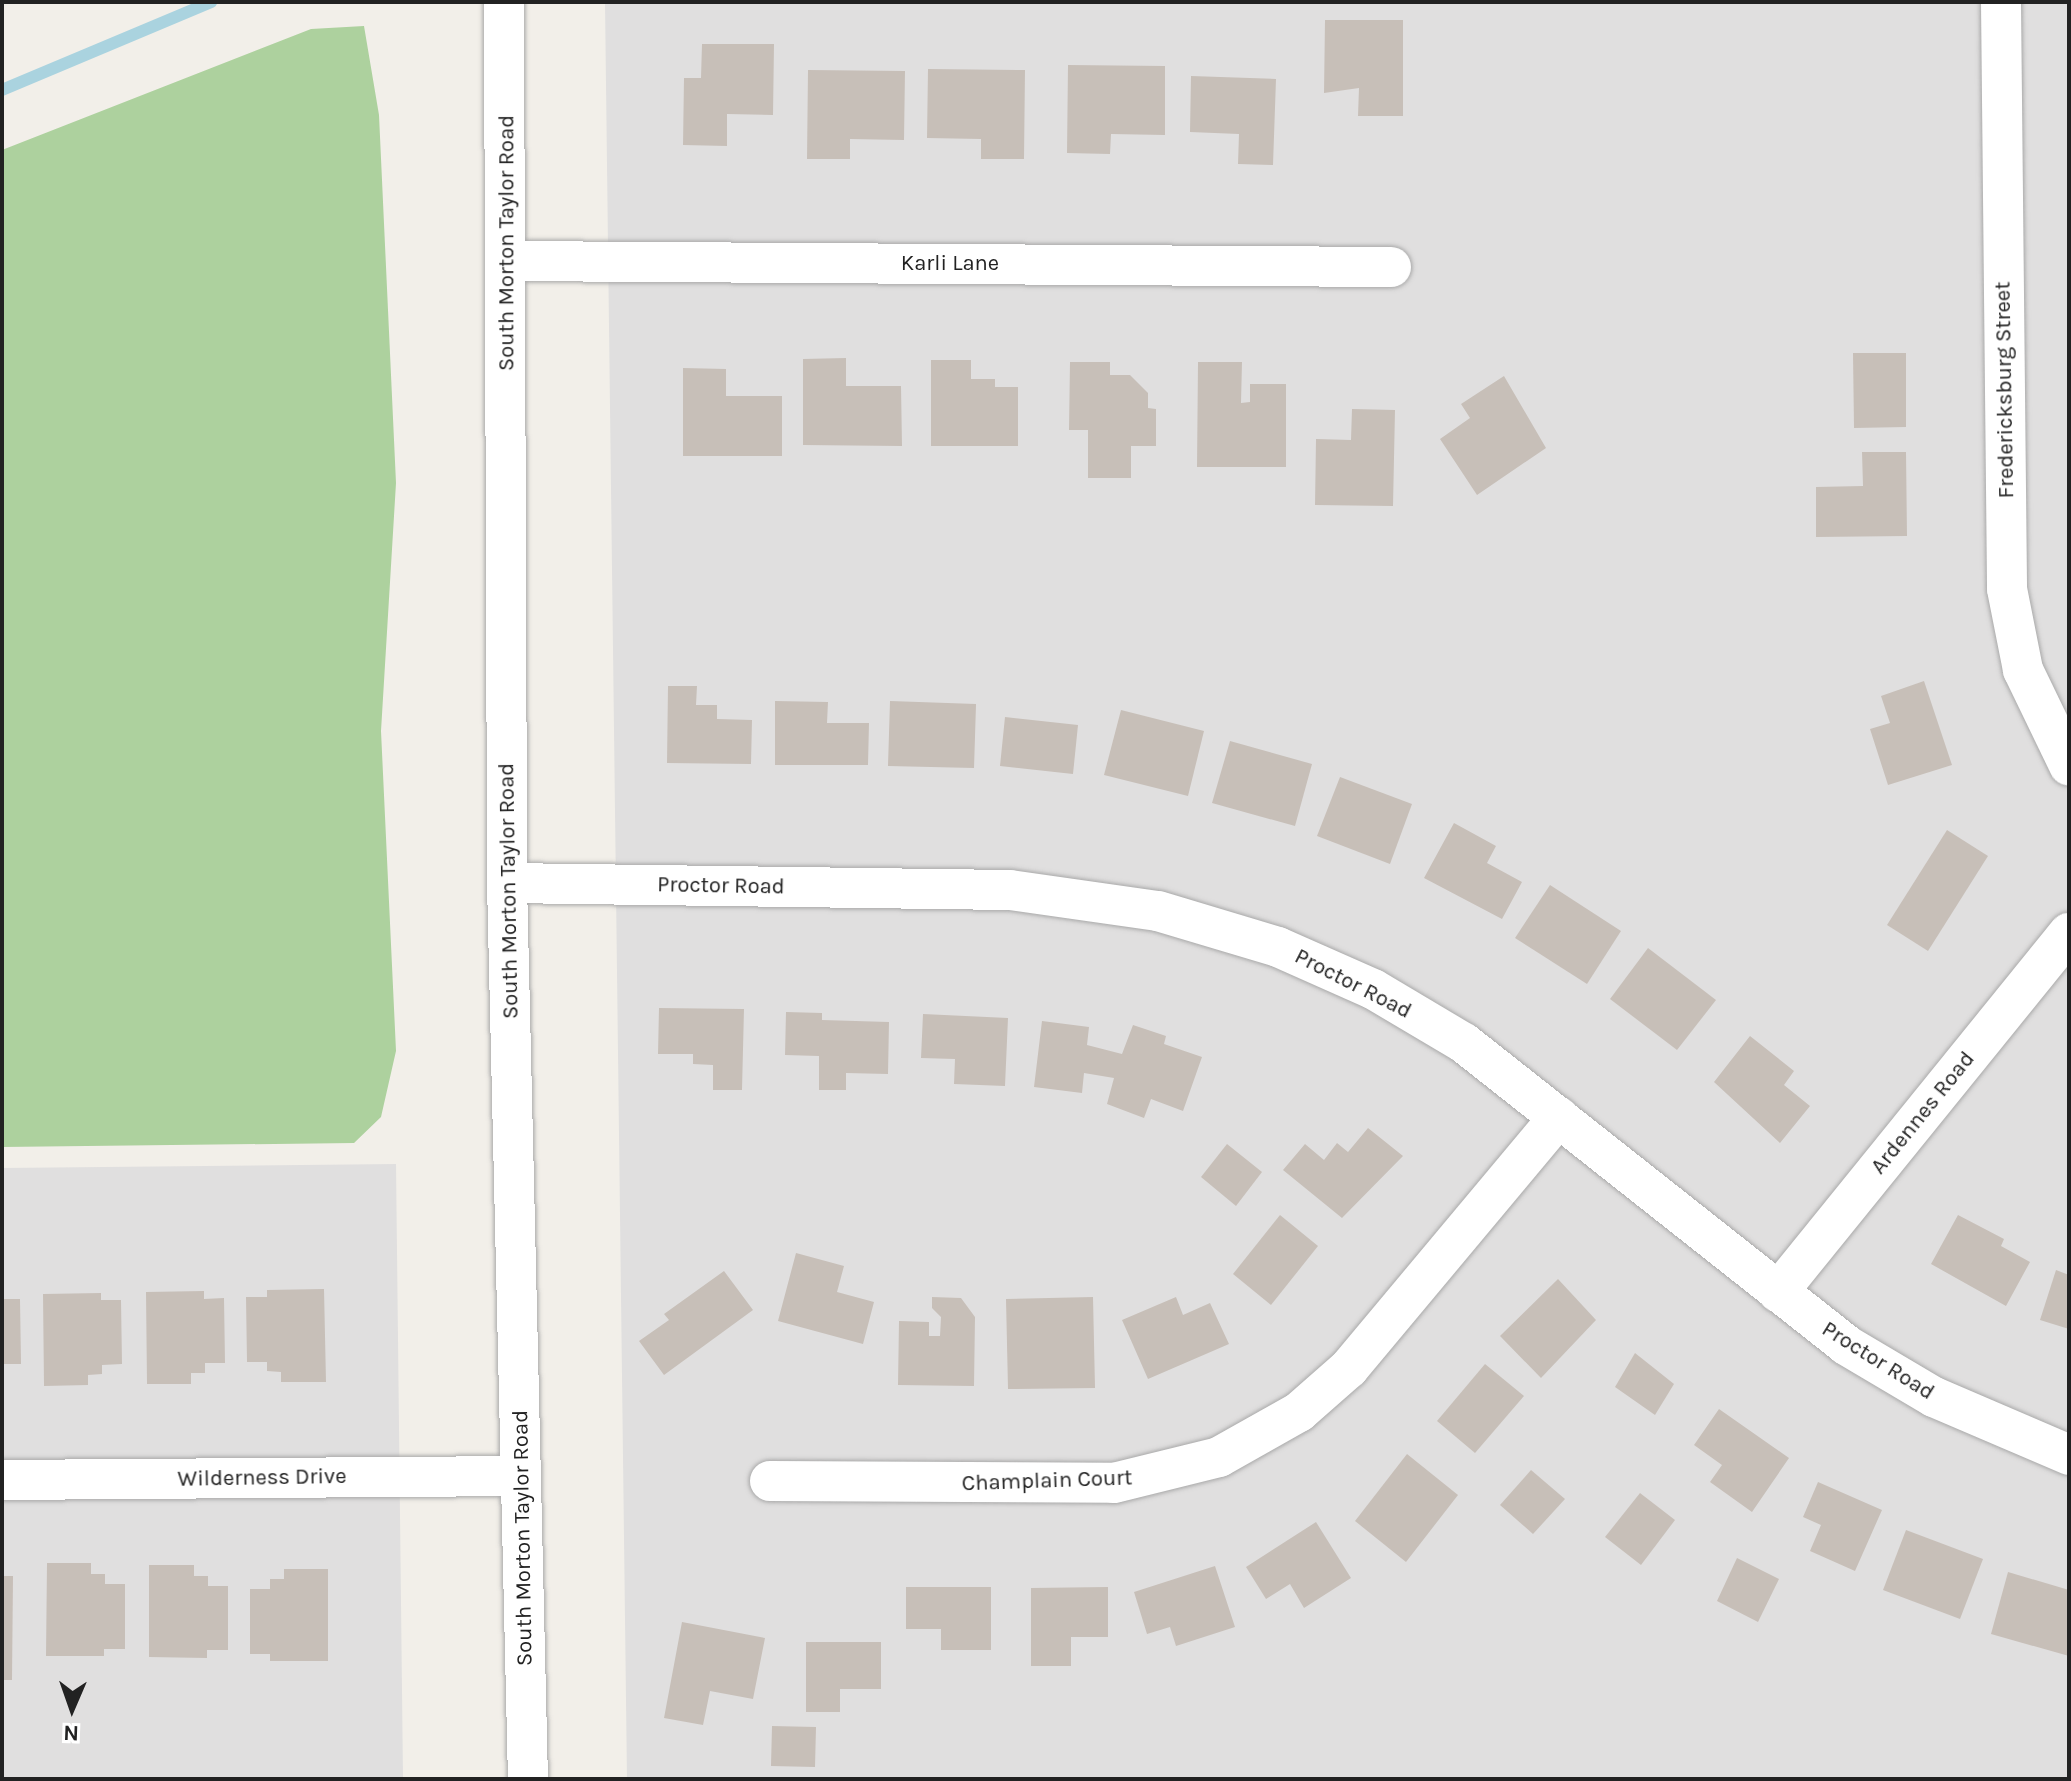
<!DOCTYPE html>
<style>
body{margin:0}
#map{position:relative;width:2071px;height:1781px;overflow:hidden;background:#f2efe9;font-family:Karla,sans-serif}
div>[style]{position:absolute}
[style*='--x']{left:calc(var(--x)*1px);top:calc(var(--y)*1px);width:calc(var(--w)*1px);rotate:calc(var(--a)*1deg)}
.residential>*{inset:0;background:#e0dfdf}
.forest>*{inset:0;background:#add19e}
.stream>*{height:12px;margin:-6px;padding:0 6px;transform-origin:6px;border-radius:6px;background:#aad3df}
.building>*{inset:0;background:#c7bfb8}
.roads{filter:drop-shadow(0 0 2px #a9a9a9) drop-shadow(0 0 2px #a9a9a9)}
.minor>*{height:40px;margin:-20px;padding:0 20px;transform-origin:20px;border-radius:20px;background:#fff}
span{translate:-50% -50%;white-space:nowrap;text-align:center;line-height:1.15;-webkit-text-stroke:7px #fff;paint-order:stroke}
.street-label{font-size:22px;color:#222}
.frame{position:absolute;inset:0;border:4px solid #222;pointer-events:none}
.north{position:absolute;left:32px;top:1669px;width:80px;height:80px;-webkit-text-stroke:6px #fff;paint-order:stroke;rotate:182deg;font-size:22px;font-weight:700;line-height:32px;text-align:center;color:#222}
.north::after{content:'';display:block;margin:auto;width:28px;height:36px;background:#222;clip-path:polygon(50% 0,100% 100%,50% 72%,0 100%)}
</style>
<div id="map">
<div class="residential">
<i style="clip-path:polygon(605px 2px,2069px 2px,2069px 1779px,627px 1779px)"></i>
<i style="clip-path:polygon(396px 1164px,403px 1779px,2px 1779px,2px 1168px)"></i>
</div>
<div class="forest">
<i style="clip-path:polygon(364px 26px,379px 115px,396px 483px,381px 731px,396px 1051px,381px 1117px,354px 1143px,2px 1147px,2px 150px,311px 29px)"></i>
</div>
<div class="stream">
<i style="--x:2;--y:90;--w:227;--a:-22.8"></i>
</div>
<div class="building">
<i style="clip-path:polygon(1325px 20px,1403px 20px,1403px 116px,1358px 116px,1359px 88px,1324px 93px)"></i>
<i style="clip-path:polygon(702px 44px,774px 44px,773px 115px,727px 114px,727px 146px,683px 145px,684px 78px,701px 78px)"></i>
<i style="clip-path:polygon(1068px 65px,1165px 66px,1165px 135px,1111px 134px,1110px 154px,1067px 153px)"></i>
<i style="clip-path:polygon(928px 69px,1025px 70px,1024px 159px,981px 159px,981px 139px,927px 138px)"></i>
<i style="clip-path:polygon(808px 70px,905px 71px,904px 140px,850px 139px,850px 159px,807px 159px)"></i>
<i style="clip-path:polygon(1191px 76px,1276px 79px,1273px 165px,1238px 164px,1239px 134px,1190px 132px)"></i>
<i style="clip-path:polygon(1853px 353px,1906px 353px,1906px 427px,1854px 428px)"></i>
<i style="clip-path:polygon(846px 358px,846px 386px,901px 386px,902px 446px,803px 445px,803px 359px)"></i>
<i style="clip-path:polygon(931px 360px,971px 360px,971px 379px,995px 379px,995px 387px,1018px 387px,1018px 446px,931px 446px)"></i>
<i style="clip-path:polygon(1070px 362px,1110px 362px,1110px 375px,1130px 375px,1148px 393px,1148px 408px,1156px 409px,1156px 446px,1131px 446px,1131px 478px,1088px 478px,1088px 430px,1069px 430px)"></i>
<i style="clip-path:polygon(1198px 362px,1242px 362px,1241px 403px,1250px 402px,1250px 384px,1286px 384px,1286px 467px,1197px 467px)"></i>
<i style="clip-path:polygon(683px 368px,726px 369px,726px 396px,782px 396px,782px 456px,683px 456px)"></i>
<i style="clip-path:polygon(1504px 376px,1546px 448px,1477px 495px,1440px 439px,1470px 418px,1461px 404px)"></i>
<i style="clip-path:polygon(1352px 409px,1395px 410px,1393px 506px,1315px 505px,1316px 439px,1351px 440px)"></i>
<i style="clip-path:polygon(1862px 452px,1906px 452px,1907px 536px,1816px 537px,1816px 487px,1863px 486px)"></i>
<i style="clip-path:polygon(1924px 681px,1952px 765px,1888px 785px,1870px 729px,1890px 723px,1881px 696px)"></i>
<i style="clip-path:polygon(668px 686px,697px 686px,696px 705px,717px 705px,717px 719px,752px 720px,751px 764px,667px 763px)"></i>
<i style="clip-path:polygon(775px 701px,828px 702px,827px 723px,869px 723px,868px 765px,775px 765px)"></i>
<i style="clip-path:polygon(890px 701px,976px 704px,974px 768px,888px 766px)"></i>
<i style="clip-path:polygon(1121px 710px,1204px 731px,1188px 796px,1104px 775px)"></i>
<i style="clip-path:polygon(1005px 717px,1078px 725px,1073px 774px,1000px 766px)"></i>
<i style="clip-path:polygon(1230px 741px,1312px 764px,1295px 826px,1212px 803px)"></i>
<i style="clip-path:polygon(1340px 777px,1412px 804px,1390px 864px,1317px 836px)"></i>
<i style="clip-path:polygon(1454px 823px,1496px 846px,1487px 863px,1522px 882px,1502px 919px,1424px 878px)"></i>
<i style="clip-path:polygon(1947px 830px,1988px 856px,1928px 951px,1887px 925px)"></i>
<i style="clip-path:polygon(1550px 885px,1621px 931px,1587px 984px,1515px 938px)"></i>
<i style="clip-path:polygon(1648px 948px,1716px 1000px,1677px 1050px,1610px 999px)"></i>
<i style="clip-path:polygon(659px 1008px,744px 1009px,742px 1090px,713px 1090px,713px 1065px,693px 1064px,693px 1054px,658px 1054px)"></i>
<i style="clip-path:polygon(786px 1012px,822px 1013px,822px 1020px,889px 1022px,888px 1074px,846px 1073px,846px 1090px,819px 1090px,819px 1056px,785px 1055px)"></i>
<i style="clip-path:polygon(923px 1014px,1008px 1018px,1005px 1086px,954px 1084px,955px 1059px,921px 1058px)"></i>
<i style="clip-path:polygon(1042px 1021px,1089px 1027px,1087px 1045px,1122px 1054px,1133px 1025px,1166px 1036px,1164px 1044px,1202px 1057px,1183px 1111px,1151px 1099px,1144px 1118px,1107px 1104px,1114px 1078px,1084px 1073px,1082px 1093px,1034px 1087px)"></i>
<i style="clip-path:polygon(1750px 1036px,1794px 1071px,1784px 1085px,1810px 1106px,1780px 1143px,1714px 1082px)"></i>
<i style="clip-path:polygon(1368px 1128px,1403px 1156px,1342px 1218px,1283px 1170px,1305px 1144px,1324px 1160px,1337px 1143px,1348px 1152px)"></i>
<i style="clip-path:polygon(1227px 1144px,1262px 1172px,1236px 1206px,1201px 1177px)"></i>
<i style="clip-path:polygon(1280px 1215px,1318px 1246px,1271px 1305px,1233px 1274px)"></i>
<i style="clip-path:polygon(1958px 1215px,2004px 1239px,2001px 1246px,2030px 1262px,2006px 1306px,1931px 1264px)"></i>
<i style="clip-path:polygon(796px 1253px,844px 1266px,837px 1292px,874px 1302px,863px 1344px,778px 1321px)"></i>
<i style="clip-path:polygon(2056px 1270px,2069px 1275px,2069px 1329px,2040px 1320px)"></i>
<i style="clip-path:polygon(724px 1271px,753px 1310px,664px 1375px,639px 1341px,669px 1320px,664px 1314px)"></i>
<i style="clip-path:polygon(1558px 1279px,1596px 1320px,1541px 1378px,1500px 1336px)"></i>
<i style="clip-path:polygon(324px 1289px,326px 1382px,281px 1382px,281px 1372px,267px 1371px,267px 1362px,247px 1362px,246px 1297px,267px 1297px,267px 1290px)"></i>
<i style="clip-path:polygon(204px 1291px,204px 1299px,224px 1298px,225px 1363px,205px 1363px,205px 1373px,191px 1373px,191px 1384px,147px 1384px,146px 1292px)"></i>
<i style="clip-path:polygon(101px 1293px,101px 1300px,121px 1300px,122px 1364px,102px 1365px,102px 1374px,88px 1375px,88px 1385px,44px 1386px,43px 1294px)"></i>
<i style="clip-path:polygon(932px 1297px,961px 1298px,975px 1317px,974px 1386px,898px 1385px,899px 1321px,929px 1322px,929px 1336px,940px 1336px,941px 1317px,932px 1308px)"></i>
<i style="clip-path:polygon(1093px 1297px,1095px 1388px,1008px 1389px,1006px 1299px)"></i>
<i style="clip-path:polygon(1176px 1297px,1183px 1315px,1210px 1303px,1229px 1344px,1148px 1379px,1122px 1320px)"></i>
<i style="clip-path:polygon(2px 1299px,20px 1299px,21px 1364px,2px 1364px)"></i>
<i style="clip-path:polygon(1635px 1353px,1674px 1384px,1655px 1415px,1615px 1387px)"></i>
<i style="clip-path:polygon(1485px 1364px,1524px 1396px,1475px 1453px,1437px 1421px)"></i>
<i style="clip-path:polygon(1719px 1409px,1789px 1458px,1752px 1512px,1710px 1482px,1722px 1465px,1694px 1445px)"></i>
<i style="clip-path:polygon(1407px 1454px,1458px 1495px,1406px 1562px,1355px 1521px)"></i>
<i style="clip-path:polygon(1531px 1470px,1565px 1499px,1533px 1534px,1500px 1505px)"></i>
<i style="clip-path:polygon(1818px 1482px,1882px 1510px,1855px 1571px,1810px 1551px,1821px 1525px,1803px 1517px)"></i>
<i style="clip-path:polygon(1640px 1493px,1675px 1520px,1641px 1565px,1605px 1537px)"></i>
<i style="clip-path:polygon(1316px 1522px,1351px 1578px,1304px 1608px,1290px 1584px,1266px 1599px,1246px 1567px)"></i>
<i style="clip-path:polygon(1906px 1530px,1983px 1559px,1960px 1619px,1883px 1590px)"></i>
<i style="clip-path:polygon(1737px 1558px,1779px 1579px,1758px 1622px,1717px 1601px)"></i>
<i style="clip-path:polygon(47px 1563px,91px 1563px,91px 1574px,105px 1574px,105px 1584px,125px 1584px,125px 1649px,104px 1649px,104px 1656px,46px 1656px)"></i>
<i style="clip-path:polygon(149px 1565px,194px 1565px,194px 1576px,208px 1576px,208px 1586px,228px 1586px,228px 1650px,207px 1650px,207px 1658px,149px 1657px)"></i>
<i style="clip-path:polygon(1215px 1566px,1235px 1627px,1176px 1646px,1170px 1627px,1147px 1634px,1134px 1592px)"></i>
<i style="clip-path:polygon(284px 1569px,328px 1569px,328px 1661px,270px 1661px,270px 1654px,250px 1654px,250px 1589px,270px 1589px,270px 1579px,284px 1579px)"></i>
<i style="clip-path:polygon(2008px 1572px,2069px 1590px,2069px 1656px,1991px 1634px)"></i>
<i style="clip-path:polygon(2px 1576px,13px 1576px,12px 1680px,2px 1680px)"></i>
<i style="clip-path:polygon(906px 1587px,991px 1587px,991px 1650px,941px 1650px,941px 1629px,906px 1629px)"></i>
<i style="clip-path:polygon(1108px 1587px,1108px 1637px,1071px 1637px,1071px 1666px,1031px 1666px,1031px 1588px)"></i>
<i style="clip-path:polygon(682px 1622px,765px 1638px,753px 1699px,710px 1691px,703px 1725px,664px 1718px)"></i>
<i style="clip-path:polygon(806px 1642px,881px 1642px,881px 1689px,840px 1689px,840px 1712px,806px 1712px)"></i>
<i style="clip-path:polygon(772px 1726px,816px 1727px,815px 1767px,771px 1766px)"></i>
</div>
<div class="roads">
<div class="minor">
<i style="--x:504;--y:2;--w:881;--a:89.8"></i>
<i style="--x:507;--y:883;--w:896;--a:88.66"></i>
<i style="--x:2001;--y:2;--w:587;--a:89.41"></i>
<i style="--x:2007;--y:589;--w:83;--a:78.8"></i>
<i style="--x:2023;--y:670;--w:106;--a:64.2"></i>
<i style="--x:509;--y:261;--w:882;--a:0.39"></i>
<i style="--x:507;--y:883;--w:503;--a:0.8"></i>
<i style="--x:1010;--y:890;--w:149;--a:8.1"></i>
<i style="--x:1158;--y:911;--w:125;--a:16.7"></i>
<i style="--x:1278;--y:947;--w:104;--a:23.9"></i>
<i style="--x:1373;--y:989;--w:106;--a:30.7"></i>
<i style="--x:1464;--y:1043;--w:487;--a:38.3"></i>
<i style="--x:1846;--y:1345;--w:102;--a:30.6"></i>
<i style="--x:1934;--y:1397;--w:147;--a:23.2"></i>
<i style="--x:1778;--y:1292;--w:462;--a:-51"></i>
<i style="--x:2;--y:1480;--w:519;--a:-0.44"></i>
<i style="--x:770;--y:1481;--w:344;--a:0.3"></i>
<i style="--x:1114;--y:1483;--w:108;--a:-13.9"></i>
<i style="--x:1219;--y:1457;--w:92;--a:-29.4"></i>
<i style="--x:1299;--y:1412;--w:67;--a:-41.3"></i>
<i style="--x:1349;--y:1368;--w:327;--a:-50.1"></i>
</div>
</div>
<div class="street-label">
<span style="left:507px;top:243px;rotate:-90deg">South Morton Taylor Road</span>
<span style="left:950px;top:264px">Karli Lane</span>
<span style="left:2005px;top:390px;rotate:-91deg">Fredericksburg Street</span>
<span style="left:721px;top:886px;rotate:1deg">Proctor Road</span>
<span style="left:509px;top:891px;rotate:-91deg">South Morton Taylor Road</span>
<span style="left:1353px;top:984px;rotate:27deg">Proctor Road</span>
<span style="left:1923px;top:1113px;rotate:-51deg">Ardennes Road</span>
<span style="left:1878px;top:1361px;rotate:32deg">Proctor Road</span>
<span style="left:262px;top:1478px;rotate:-1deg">Wilderness Drive</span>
<span style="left:1047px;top:1481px;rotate:-2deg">Champlain Court</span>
<span style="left:523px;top:1538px;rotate:-91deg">South Morton Taylor Road</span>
</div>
<div class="frame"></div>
<div class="north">N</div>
</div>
